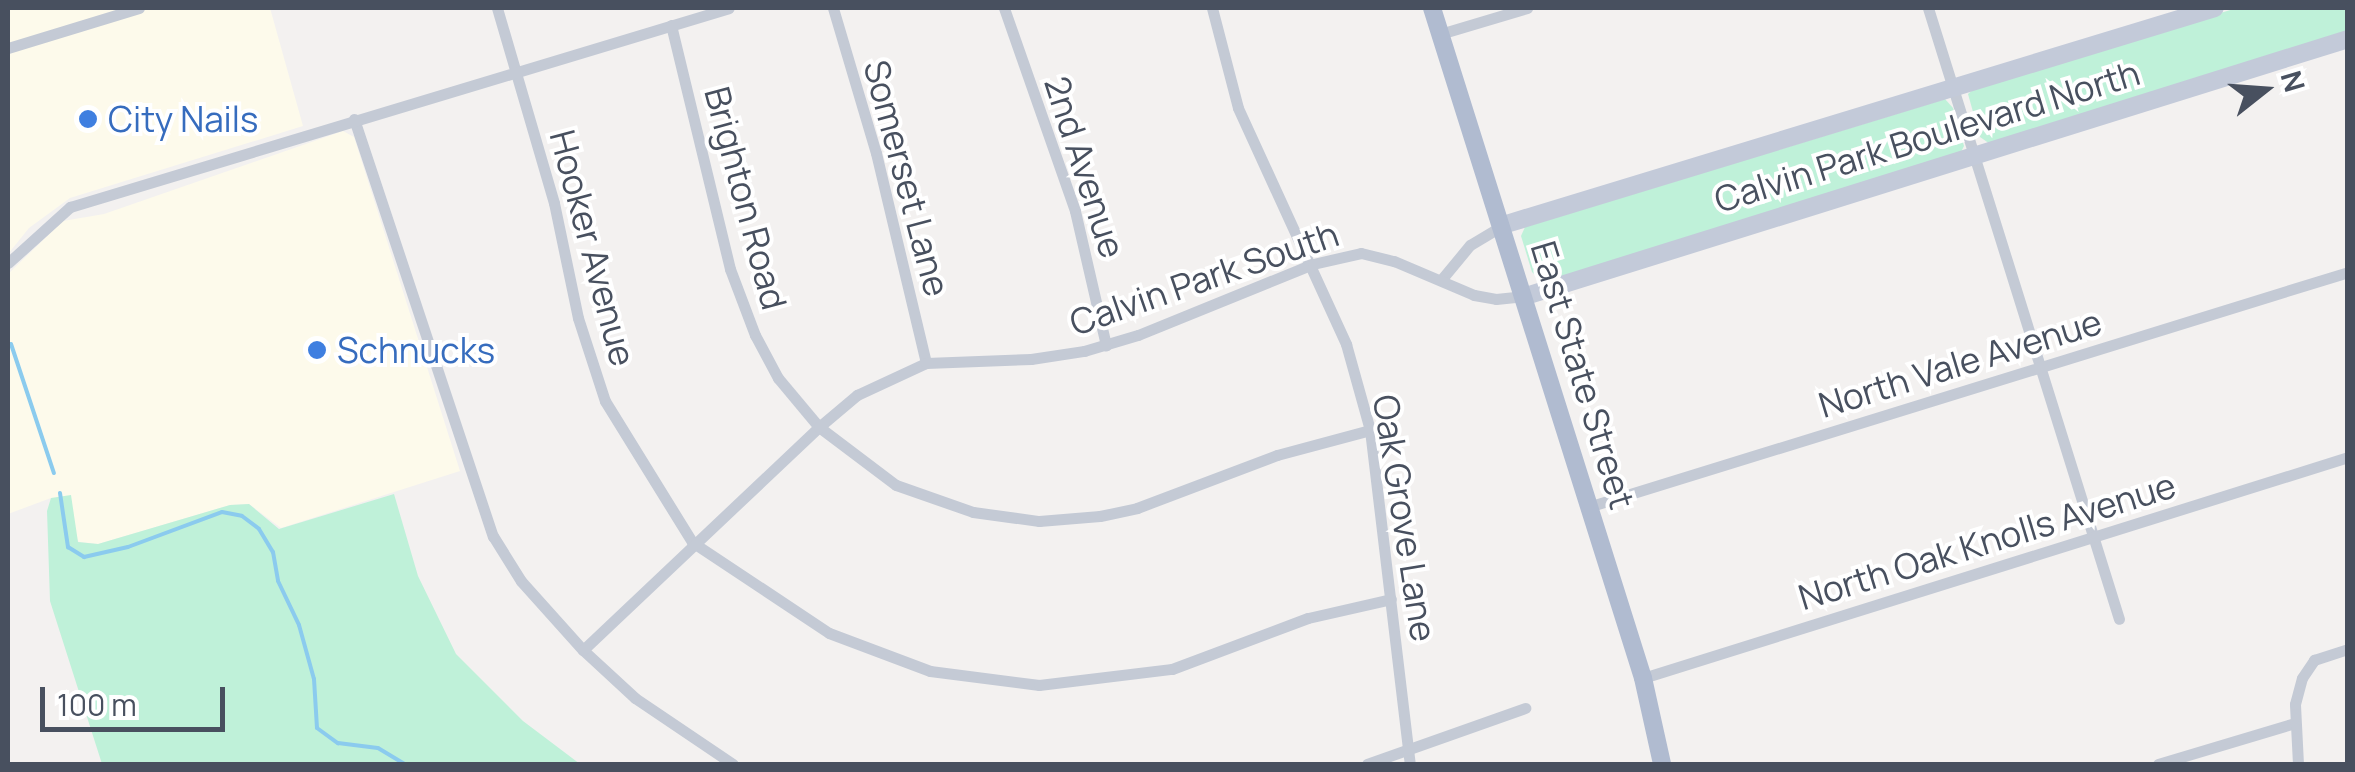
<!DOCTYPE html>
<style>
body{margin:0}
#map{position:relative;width:2355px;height:772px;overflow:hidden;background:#f3f1f0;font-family:Manrope,sans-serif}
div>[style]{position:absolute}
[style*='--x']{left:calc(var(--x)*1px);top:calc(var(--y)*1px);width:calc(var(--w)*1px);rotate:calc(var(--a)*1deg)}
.commercial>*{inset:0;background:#fdfaeb}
.green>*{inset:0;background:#bff1d9}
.stream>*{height:4px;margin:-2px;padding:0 2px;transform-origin:2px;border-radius:2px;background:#8bcbee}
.street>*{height:11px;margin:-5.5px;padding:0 5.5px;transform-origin:5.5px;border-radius:5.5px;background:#c4cad5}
.secondary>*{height:18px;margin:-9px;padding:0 9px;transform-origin:9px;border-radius:9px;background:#c3cad9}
.primary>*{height:18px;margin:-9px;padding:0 9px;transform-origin:9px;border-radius:9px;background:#b0bbd0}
.dots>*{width:28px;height:28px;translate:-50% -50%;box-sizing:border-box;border:5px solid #fff;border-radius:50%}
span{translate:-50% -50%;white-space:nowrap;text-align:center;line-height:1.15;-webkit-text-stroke:8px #fff;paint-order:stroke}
.shop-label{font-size:35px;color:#366cbe}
.left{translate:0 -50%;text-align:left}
.street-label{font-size:35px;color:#48505f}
.frame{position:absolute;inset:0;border:10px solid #48505f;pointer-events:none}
.north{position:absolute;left:2215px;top:40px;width:100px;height:100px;-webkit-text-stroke:8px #fff;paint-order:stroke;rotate:73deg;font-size:28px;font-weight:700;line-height:40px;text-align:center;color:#48505f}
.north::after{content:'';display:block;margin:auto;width:35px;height:45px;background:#48505f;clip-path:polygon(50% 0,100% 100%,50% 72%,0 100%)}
.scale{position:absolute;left:40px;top:687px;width:185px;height:45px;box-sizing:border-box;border:5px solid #48505f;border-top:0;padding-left:12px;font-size:30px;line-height:35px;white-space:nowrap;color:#48505f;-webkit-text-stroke:8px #fff;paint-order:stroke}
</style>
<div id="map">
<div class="commercial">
<i style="clip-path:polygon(8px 8px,270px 8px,303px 126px,70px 198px,29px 228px,8px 254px)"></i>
<i style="clip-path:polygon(343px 131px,354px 137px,460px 471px,281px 528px,249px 504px,230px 505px,98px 544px,79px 542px,51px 498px,8px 514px,8px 274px,63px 221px,104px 214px)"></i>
</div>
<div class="green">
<i style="clip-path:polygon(2237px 8px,2347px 8px,2347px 34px,1990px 144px,1980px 137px,1968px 94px,1976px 87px)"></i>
<i style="clip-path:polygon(1945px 99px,1953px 108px,1964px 146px,1960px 154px,1551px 280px,1540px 280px,1532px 272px,1521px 236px,1525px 227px)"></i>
<i style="clip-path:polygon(394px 494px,418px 576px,456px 654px,523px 721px,580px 764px,102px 764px,50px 601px,47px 511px,51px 498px,71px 495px,78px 542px,98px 544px,230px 505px,249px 504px,279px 529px)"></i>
</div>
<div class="stream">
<i style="--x:11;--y:344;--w:136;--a:71.6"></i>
<i style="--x:60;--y:493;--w:55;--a:81.6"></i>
<i style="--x:68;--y:547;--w:19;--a:32"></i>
<i style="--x:84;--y:557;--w:45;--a:-12.8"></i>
<i style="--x:128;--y:547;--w:100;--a:-20.4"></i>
<i style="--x:222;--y:512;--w:20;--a:11"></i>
<i style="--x:242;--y:516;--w:21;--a:37"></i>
<i style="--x:259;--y:529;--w:27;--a:59"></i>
<i style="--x:273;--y:552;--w:29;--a:80"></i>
<i style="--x:278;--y:581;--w:49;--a:64.5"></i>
<i style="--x:299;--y:625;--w:56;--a:74.5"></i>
<i style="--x:314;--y:679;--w:49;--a:86.5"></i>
<i style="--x:317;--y:728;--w:26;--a:36"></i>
<i style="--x:338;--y:743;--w:40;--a:7.1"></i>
<i style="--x:378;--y:748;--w:31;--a:31"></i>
</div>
<div class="street">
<i style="--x:497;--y:8;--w:203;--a:73.7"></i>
<i style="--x:554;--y:203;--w:117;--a:78.2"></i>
<i style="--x:578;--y:318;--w:87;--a:72"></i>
<i style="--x:605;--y:401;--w:166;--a:58.3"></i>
<i style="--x:692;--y:542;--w:164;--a:33.6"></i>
<i style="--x:829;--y:633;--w:108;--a:20.6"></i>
<i style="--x:930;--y:671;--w:110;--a:7.3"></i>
<i style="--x:1039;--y:685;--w:134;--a:-6.9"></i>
<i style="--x:1172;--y:669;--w:145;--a:-20.6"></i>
<i style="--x:1308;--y:618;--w:85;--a:-12.9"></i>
<i style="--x:833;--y:8;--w:151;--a:73.5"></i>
<i style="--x:876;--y:153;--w:216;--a:76.6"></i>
<i style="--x:1004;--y:8;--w:215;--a:70.7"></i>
<i style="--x:1075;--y:211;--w:138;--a:77"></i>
<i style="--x:1212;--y:8;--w:103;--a:75.4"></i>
<i style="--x:1238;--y:108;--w:260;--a:65.4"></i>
<i style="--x:1346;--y:344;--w:89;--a:74.4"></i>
<i style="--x:1370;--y:430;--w:336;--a:83.2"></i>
<i style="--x:1928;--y:8;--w:640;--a:72.64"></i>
<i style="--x:671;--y:25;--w:251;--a:76.4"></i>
<i style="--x:730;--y:269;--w:71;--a:69.3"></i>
<i style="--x:755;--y:335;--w:49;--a:61.9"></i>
<i style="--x:778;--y:378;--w:64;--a:50.1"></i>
<i style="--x:819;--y:427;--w:96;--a:37"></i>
<i style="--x:896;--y:485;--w:82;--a:19.3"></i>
<i style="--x:973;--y:512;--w:67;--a:7.8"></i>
<i style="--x:1039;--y:521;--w:61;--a:-4.7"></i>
<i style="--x:1100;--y:516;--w:38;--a:-12"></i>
<i style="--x:1137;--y:508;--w:150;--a:-20.7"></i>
<i style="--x:1277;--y:455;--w:96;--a:-15"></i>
<i style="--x:1440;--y:34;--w:91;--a:-16.6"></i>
<i style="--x:8;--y:48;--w:137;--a:-17"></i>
<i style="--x:354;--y:119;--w:440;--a:71.6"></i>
<i style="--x:493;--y:536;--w:53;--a:58.1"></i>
<i style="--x:521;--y:581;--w:93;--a:48.1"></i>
<i style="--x:583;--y:650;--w:71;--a:42.7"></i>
<i style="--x:635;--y:698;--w:118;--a:34"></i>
<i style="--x:8;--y:263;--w:84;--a:-42.1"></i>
<i style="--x:70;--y:207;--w:688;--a:-16.8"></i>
<i style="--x:1441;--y:280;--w:45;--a:-50.4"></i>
<i style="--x:1470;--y:245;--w:39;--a:-31"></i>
<i style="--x:1588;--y:507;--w:796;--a:-17.18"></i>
<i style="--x:583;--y:650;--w:325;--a:-43.4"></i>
<i style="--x:819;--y:427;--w:50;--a:-40.1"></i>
<i style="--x:857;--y:395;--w:76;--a:-24.9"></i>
<i style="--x:926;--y:363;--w:105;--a:-2.2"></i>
<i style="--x:1031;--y:359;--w:54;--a:-8.6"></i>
<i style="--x:1084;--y:351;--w:56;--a:-16.5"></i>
<i style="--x:1138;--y:335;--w:189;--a:-22.1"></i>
<i style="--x:1313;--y:264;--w:49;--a:-12.9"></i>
<i style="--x:1361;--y:253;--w:34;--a:14"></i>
<i style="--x:1394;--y:261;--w:87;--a:23"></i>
<i style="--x:1474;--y:295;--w:22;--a:10"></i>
<i style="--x:1496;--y:299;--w:29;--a:-6"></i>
<i style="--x:1643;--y:678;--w:739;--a:-17.4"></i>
<i style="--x:1367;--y:764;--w:168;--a:-19.5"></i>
<i style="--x:2158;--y:764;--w:143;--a:-16.7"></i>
<i style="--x:2298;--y:764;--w:60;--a:-92.9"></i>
<i style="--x:2295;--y:704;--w:27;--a:-75"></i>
<i style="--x:2302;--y:678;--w:22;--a:-56"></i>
<i style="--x:2314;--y:660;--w:36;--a:-18"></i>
</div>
<div class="secondary">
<i style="--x:1503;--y:225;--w:744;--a:-16.95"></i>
<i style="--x:1526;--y:296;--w:861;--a:-17.36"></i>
</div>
<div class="primary">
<i style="--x:1432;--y:8;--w:702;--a:72.52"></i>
<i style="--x:1643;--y:678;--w:88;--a:77.5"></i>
</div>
<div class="dots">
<i style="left:88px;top:119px;background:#3f7fe0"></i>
<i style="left:317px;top:350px;background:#3f7fe0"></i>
</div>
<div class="shop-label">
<span class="left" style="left:108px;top:119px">City Nails</span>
<span class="left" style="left:337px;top:350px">Schnucks</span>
</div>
<div class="street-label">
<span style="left:1927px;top:136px;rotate:-17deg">Calvin Park Boulevard North</span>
<span style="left:1085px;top:167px;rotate:72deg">2nd Avenue</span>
<span style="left:907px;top:178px;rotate:75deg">Somerset Lane</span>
<span style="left:746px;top:198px;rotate:75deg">Brighton Road</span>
<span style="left:593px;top:248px;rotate:75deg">Hooker Avenue</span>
<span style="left:1204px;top:278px;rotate:-19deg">Calvin Park South</span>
<span style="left:1960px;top:363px;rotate:-17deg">North Vale Avenue</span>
<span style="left:1583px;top:375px;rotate:73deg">East State Street</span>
<span style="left:1405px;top:518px;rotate:81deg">Oak Grove Lane</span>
<span style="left:1987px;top:541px;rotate:-17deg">North Oak Knolls Avenue</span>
</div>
<div class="frame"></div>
<div class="north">N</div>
<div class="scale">100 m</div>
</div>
